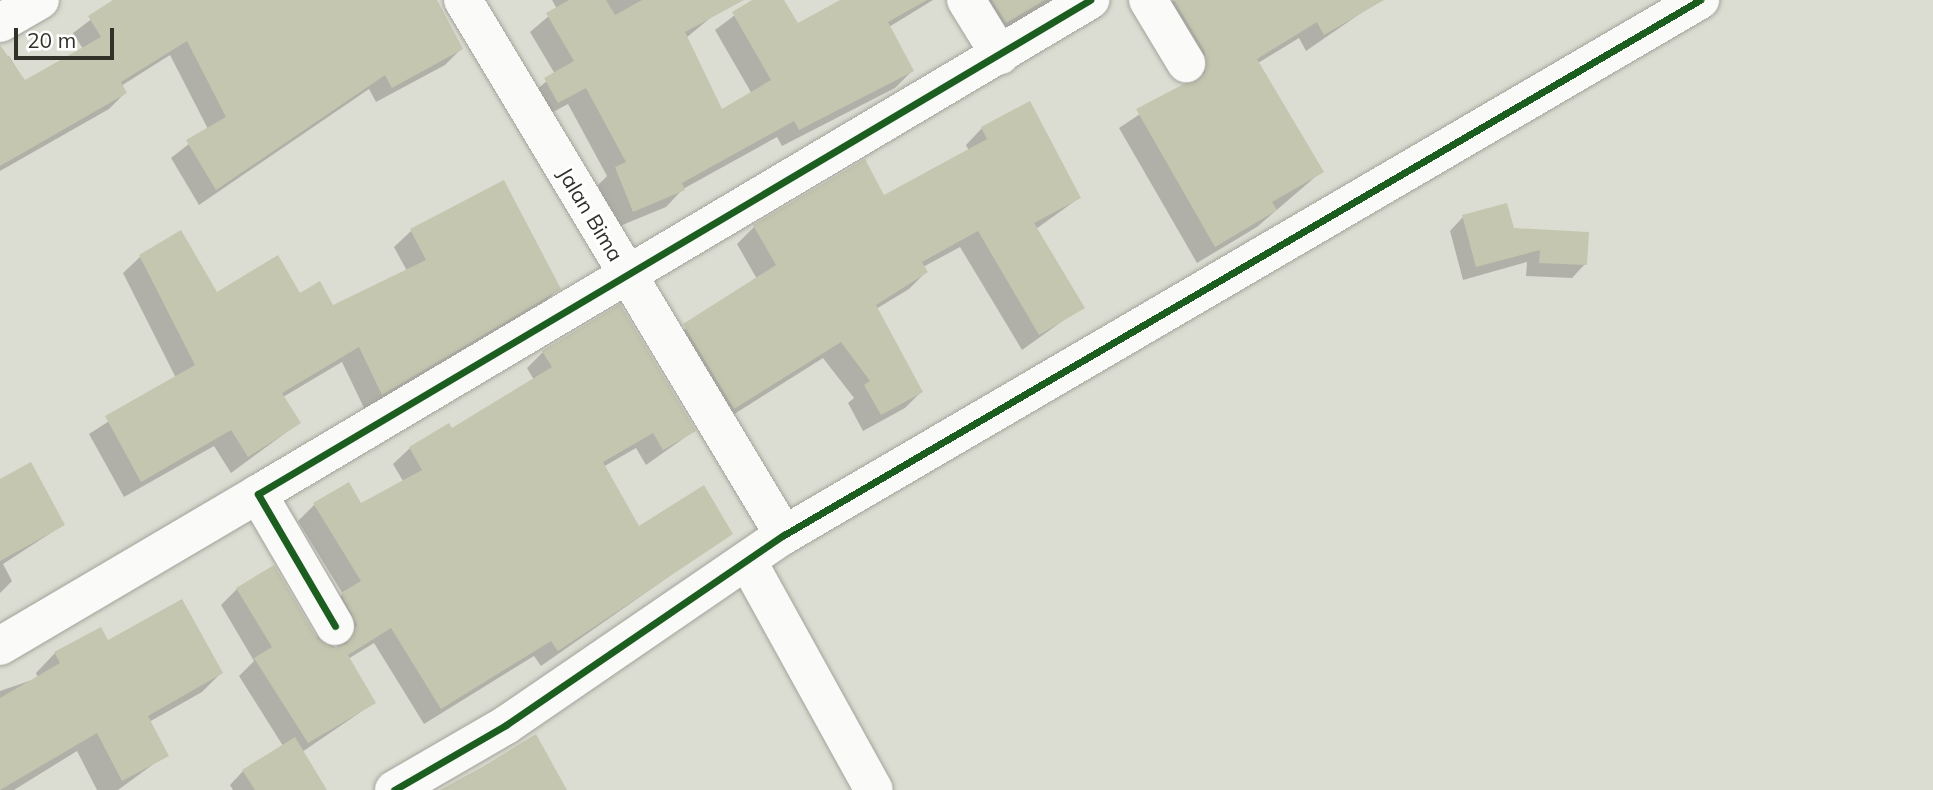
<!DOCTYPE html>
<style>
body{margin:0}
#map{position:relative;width:1933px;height:790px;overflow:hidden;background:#dcddd2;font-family:Mulish,sans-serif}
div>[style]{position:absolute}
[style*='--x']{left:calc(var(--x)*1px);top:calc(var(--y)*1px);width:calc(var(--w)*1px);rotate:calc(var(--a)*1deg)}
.shadow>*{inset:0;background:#0003}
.building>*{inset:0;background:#c5c6af}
.roads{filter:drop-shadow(0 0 2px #a3a39c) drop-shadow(0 0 2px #a3a39c)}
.street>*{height:38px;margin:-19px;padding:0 19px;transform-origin:19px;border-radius:19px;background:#fafaf8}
.cycleway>*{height:7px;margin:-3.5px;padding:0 3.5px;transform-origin:3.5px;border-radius:3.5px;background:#1b5e20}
span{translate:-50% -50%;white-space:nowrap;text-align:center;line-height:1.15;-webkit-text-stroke:6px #fff;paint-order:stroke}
.street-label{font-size:21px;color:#31312a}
.scale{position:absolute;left:14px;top:28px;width:100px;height:32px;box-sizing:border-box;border:4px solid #31312a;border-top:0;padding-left:9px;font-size:21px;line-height:24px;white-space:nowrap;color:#31312a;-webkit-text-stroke:5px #fff;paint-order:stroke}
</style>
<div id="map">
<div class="shadow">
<i style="clip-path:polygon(117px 0,435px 0,461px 49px,445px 65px,376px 102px,369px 89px,199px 205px,171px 158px,208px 129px,170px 55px,121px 86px,125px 93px,109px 109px,0 171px,0 62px,9px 56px,25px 82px,83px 49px,73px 33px)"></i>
<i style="clip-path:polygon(552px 0,708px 0,715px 14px,686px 38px,721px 111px,752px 94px,715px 30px,755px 0,782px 0,797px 26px,844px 0,933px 0,889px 27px,912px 71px,895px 88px,782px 146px,777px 137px,683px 189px,666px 207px,615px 228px,598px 185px,607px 176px,568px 104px,540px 119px,528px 97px,555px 74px,530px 32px,557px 9px)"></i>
<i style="clip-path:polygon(961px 0,1055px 0,988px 39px)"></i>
<i style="clip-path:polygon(1137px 0,1374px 4px,1306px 51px,1299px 38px,1258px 63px,1321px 172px,1257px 227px,1197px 263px,1119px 128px,1191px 80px)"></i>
<i style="clip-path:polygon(982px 128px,1079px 198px,1036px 229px,1082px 307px,1022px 350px,960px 247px,923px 267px,926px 272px,909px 289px,876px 309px,921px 392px,905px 408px,863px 431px,848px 403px,854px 398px,823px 358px,717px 425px,667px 342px,757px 279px,737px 244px,754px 227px,883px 198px,969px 151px,966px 145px)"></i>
<i style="clip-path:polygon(503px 182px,559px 288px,542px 305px,365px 410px,342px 362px,283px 397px,299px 423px,231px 473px,214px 446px,124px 497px,89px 434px,176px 378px,123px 273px,140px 257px,180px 232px,216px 294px,299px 295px,332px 307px,407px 271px,394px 247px,411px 231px)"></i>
<i style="clip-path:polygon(1463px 217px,1512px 229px,1585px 264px,1572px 278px,1526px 276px,1527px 262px,1463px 280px,1450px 231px)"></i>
<i style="clip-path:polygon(543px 352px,694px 431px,646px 465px,636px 448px,603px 467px,638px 528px,731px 533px,541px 666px,534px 656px,424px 724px,374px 643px,348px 659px,374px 703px,302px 752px,316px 790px,233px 790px,230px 785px,243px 771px,283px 746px,239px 676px,254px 661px,221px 605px,237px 589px,338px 649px,326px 611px,343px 594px,298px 521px,315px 504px,361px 505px,403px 481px,393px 464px,410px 448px,451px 431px,534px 380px,527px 368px)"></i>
<i style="clip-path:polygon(0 481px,63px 525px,3px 564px,12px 581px,0 593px)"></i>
<i style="clip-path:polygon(108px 643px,221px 673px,202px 692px,149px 722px,166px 755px,118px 790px,97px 790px,77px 751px,14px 790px,0 790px,0 691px,38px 678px,36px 673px,55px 653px)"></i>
</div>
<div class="building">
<i style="clip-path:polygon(113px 0,437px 0,463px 49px,392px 88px,385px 75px,216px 190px,186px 140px,226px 117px,187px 41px,121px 82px,127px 93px,0 166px,0 45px,25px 80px,101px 37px,88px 16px)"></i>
<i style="clip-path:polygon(569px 0,606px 0,615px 15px,642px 0,744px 0,685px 32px,722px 109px,771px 80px,732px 12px,752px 0,784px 0,798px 23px,840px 0,927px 0,888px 22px,914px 71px,799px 130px,794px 121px,682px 183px,685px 190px,633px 212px,615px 167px,626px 162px,586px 88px,558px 103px,544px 78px,574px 61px,546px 13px)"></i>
<i style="clip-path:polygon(992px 0,1045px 0,1006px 23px)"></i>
<i style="clip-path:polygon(1174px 0,1384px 0,1324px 35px,1317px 22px,1257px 59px,1324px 172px,1272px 202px,1277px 210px,1215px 247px,1136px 109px,1205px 73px,1205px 52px)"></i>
<i style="clip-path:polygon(1030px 101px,1081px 198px,1034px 223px,1085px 308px,1039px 335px,978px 231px,922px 262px,928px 272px,876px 305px,923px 392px,881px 415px,864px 385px,870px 381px,841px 342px,734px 409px,683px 324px,776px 265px,753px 225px,865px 159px,884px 195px,987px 139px,981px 127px)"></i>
<i style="clip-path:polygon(504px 180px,561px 289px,382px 395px,359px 347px,282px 393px,301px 423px,248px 457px,231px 430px,141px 482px,105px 416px,195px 365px,139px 255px,181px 230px,217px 292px,278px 255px,300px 293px,320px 281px,333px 305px,426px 260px,410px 229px)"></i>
<i style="clip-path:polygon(1507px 203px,1514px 228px,1589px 232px,1587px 265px,1539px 263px,1540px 250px,1476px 267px,1462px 215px)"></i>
<i style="clip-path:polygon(620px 304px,696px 431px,663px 450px,653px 433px,603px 462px,639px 526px,704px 485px,733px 534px,558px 651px,551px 641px,441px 709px,391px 628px,348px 655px,376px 703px,308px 743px,254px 658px,272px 647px,236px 588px,274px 565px,317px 638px,334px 648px,347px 644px,357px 625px,341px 593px,361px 581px,313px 503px,349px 482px,361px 503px,422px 470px,409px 447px,449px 423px,452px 428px,552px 367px,542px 351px)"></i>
<i style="clip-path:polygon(31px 462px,65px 525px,0 561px,0 479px)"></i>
<i style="clip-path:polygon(182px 599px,223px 673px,148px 716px,169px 756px,122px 781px,97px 733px,0 790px,0 698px,60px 663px,54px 652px,101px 627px,108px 640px)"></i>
<i style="clip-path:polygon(536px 734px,567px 790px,440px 790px,484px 766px)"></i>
<i style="clip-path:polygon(295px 737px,327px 790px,255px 790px,242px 770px)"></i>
</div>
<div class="roads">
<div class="street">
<i style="--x:463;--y:0;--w:624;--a:59.04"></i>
<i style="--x:966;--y:0;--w:65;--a:58.3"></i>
<i style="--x:1148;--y:0;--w:74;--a:58.9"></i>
<i style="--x:0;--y:23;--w:46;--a:-29.9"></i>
<i style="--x:748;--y:562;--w:260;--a:61.1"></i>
<i style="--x:335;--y:626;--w:153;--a:-120.3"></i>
<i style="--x:258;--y:494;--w:968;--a:-30.7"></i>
<i style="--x:0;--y:646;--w:299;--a:-30.5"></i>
<i style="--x:394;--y:790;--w:129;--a:-30.1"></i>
<i style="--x:506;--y:725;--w:337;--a:-34.4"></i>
<i style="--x:784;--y:535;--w:1061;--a:-30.29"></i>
</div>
</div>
<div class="cycleway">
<i style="--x:335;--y:626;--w:153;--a:-120.3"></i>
<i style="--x:258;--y:494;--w:968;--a:-30.7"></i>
<i style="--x:394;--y:790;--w:129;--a:-30.1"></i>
<i style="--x:506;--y:725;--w:337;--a:-34.4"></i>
<i style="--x:784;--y:535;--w:1061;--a:-30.29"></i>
</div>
<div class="street-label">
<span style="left:591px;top:214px;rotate:59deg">Jalan Bima</span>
</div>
<div class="scale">20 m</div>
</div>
